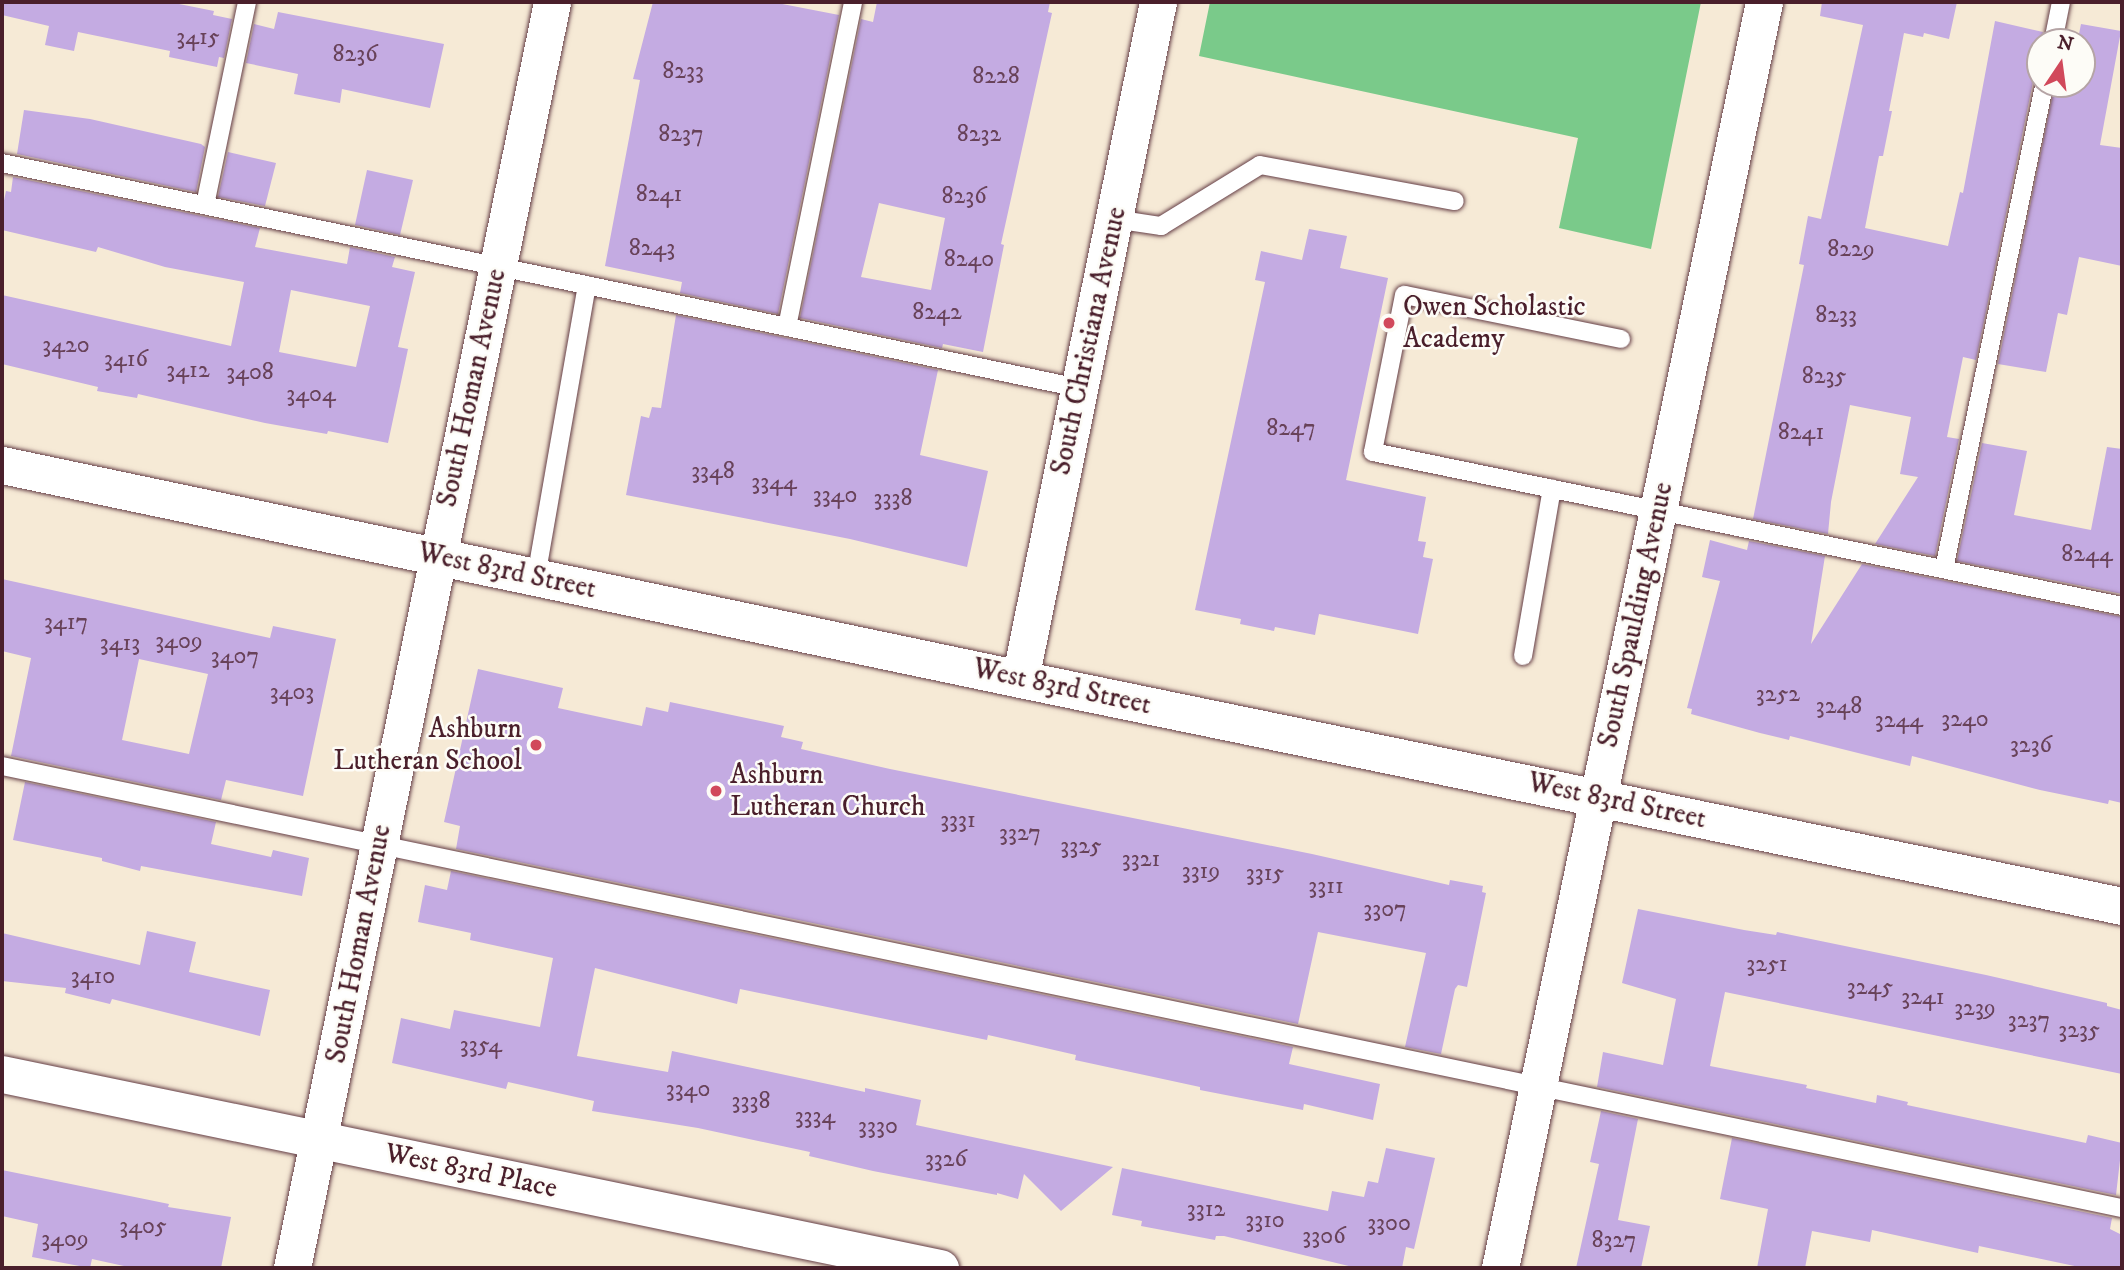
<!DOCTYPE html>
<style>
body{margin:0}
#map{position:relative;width:2124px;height:1270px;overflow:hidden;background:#f6ead6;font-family:"IM FELL DW Pica",serif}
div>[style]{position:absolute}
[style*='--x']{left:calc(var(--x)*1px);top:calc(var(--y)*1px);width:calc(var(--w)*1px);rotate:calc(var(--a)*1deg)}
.green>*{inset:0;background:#7aca8a}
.building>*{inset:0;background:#c4abe2}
.roads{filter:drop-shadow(0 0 2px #643d45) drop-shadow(0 0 2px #643d45)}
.service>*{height:18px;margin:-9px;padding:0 9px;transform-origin:9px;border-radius:9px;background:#fff}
.minor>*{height:37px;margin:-18.5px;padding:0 18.5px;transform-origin:18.5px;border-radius:18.5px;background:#fff}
.dots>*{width:19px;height:19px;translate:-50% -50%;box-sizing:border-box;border:4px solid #fdfcf7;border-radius:50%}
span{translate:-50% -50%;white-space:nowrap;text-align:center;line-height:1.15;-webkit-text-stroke:5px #fdfcf7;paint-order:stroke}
.number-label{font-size:24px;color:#684259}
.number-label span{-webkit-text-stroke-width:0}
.poi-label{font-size:28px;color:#4a1f2b}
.left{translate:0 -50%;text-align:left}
.right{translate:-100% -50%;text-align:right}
.street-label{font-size:28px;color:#4a1f2b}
.frame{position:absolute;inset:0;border:4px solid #4a1f2b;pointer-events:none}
.north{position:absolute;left:2026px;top:28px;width:70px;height:70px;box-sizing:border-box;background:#fdfcf7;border:2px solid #b5a4a5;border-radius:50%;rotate:13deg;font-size:19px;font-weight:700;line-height:28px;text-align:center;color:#4a1f2b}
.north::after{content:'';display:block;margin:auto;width:24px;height:32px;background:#d1495b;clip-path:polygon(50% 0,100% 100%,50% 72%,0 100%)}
</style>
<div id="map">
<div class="green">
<i style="clip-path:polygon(1210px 2px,1701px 2px,1651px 249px,1559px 228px,1578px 138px,1199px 56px)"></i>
</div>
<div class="building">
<i style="clip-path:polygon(2px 2px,169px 2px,214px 11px,213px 15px,232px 19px,224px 58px,219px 57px,217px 67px,169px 57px,170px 51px,78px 32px,74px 51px,45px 45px,49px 26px,2px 15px)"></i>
<i style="clip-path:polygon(653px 2px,772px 2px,839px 15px,778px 314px,680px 293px,682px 282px,605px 266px,640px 80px,633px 79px)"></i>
<i style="clip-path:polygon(evenodd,877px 2px,1050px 2px,1048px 12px,1052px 13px,1001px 244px,1004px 245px,983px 352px,943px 344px,942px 348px,800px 318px,861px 19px,873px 22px,877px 2px,879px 203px,945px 218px,931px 290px,861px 277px,879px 203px)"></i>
<i style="clip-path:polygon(1822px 2px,1957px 2px,1949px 39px,1924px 33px,1923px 37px,1904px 33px,1889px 111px,1892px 111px,1883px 156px,1879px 156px,1865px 228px,1948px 246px,1960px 192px,1963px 193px,1995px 21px,2043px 32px,2040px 42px,2040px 73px,2033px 82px,1976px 360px,1963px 357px,1947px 437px,1959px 439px,1935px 556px,1875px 544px,1918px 477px,1900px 474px,1911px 417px,1850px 405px,1831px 502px,1828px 534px,1753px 519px,1804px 265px,1799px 264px,1808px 216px,1821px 219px,1863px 25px,1820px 16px)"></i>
<i style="clip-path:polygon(278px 12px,444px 44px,430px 108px,342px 89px,340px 103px,294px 94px,298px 74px,246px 63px,254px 24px,274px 29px)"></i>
<i style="clip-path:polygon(2081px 24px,2121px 31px,2100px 145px,2122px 148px,2122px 266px,2079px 257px,2067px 315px,2058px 313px,2046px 372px,1998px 364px,2055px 84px,2082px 84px,2082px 42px,2065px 42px,2066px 37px,2078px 39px)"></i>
<i style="clip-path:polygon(24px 110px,90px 119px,201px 144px,205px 147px,196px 192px,17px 154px)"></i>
<i style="clip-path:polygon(228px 152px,276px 163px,265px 206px,218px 197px)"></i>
<i style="clip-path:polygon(367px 170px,413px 180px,400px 235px,355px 225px)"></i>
<i style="clip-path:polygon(evenodd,13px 177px,260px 228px,255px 247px,347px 264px,350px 247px,395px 257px,392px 267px,415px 272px,398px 347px,408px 349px,388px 443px,328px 431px,327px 434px,265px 423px,138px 394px,137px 398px,97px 391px,98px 387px,2px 364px,2px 295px,231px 346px,244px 282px,165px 267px,98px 247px,96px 252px,2px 230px,2px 210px,6px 191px,11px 192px,13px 177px,291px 290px,370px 306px,356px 367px,279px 352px,291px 290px)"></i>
<i style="clip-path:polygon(1309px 229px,1347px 236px,1340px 268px,1388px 278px,1346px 480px,1426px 497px,1418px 541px,1426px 542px,1423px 557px,1433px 559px,1418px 634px,1319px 614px,1315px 635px,1275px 627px,1274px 631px,1240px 624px,1241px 619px,1195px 610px,1265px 282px,1255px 280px,1261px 251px,1302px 260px)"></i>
<i style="clip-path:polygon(676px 315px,938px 370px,920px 455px,988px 471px,967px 567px,850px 539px,626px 495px,641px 416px,649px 418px,652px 407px,661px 408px)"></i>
<i style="clip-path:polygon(1982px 443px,2027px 451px,2014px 515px,2091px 530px,2107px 447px,2122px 449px,2122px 594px,1957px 561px)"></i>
<i style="clip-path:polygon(1710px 540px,1747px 550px,1749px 541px,1825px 556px,1811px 644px,1862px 564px,2122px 617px,2122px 803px,2109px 800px,2108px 804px,2040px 790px,1912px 756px,1910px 766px,1790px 736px,1789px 740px,1760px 733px,1691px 714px,1692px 709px,1687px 708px,1720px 581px,1702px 577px)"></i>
<i style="clip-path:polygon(evenodd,2px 579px,270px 638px,273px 626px,336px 639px,303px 796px,226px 780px,221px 800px,11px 756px,31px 658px,2px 651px,2px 579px,139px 659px,208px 674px,189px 754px,122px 740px,139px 659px)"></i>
<i style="clip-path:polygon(478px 669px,563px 688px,558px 708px,642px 726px,646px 707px,668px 712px,670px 702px,784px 726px,781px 737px,803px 742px,801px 749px,890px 769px,1312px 854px,1449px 885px,1450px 880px,1483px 886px,1482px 892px,1486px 893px,1467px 987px,1458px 985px,1455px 989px,1441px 1054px,1405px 1047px,1426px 953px,1318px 932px,1298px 1024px,456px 849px,460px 826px,444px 822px)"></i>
<i style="clip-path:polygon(25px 782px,216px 822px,211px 844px,271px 857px,273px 850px,309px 858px,302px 896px,141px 866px,140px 871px,102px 861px,102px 858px,13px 840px)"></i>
<i style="clip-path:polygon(451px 871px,1293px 1047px,1289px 1064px,1380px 1084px,1373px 1120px,1304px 1104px,1303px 1110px,1200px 1090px,1200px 1087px,1075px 1060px,1076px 1055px,988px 1035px,987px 1040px,740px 989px,737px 1004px,595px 968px,577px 1056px,668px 1072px,672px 1051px,865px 1092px,865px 1088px,921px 1100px,916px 1125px,1113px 1167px,1061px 1211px,1024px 1174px,1018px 1199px,997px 1193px,997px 1195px,873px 1171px,809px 1156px,810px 1152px,698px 1128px,592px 1111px,594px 1101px,508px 1082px,506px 1089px,392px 1063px,401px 1018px,450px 1029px,454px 1010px,540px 1027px,553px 958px,470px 940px,471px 933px,418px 922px,425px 885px,447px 890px)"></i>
<i style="clip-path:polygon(1638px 909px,1744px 930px,1776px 935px,1777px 932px,1986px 975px,2107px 1003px,2107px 1006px,2122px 1010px,2122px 1074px,1725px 992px,1710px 1066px,1807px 1085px,1806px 1088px,1876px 1103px,1877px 1095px,1908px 1102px,1907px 1105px,2086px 1143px,2088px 1135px,2122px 1143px,2116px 1195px,1597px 1087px,1603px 1052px,1663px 1065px,1676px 999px,1622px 983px)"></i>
<i style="clip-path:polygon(147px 931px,196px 942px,189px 972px,270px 990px,260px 1036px,112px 999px,110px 1004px,65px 993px,66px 988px,2px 981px,2px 933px,140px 965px)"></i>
<i style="clip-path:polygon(1601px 1111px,1638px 1119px,1618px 1220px,1650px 1226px,1641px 1268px,1576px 1268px,1599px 1164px,1590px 1162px)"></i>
<i style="clip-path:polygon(1732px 1138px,2112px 1218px,2110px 1229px,2122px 1235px,2122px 1268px,2084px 1268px,1979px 1246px,1978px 1253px,1872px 1230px,1870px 1242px,1812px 1231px,1805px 1268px,1757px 1268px,1768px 1209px,1720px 1199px)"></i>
<i style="clip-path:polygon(1386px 1148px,1435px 1158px,1414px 1249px,1406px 1247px,1402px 1268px,1357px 1268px,1224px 1236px,1216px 1236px,1215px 1240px,1141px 1226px,1142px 1221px,1112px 1215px,1122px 1168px,1328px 1211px,1332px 1191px,1364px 1197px,1368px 1181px,1378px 1183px)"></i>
<i style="clip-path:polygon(2px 1170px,169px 1204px,168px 1207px,231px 1217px,221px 1268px,133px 1268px,92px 1259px,90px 1268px,32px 1257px,38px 1224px,2px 1216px)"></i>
</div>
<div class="roads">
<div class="service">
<i style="--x:2053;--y:42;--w:41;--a:-78.7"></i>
<i style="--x:2;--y:163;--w:1100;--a:11.8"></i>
<i style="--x:205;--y:205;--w:207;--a:-78.3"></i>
<i style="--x:1114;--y:219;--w:48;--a:8.5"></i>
<i style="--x:1161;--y:226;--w:116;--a:-31.6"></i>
<i style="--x:1260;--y:165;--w:198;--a:10.5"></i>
<i style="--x:787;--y:327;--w:332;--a:-78.5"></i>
<i style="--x:1621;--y:339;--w:221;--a:-168.5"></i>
<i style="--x:1404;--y:295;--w:160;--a:101.2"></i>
<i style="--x:1373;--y:452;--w:765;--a:11.62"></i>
<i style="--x:1944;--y:569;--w:495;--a:-78.3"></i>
<i style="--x:536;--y:577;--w:296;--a:-80.1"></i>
<i style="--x:1523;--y:656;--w:170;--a:-80.2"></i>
<i style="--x:2;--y:766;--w:2166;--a:11.78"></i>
</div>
<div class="minor">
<i style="--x:2;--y:465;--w:1040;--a:11.87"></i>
<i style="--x:1020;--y:679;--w:1125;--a:11.64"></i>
<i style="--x:1020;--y:679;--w:691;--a:-78.48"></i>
<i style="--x:2;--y:1074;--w:958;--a:11.69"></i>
<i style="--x:292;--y:1268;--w:1292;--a:-78.39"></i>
<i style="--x:1500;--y:1268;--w:1293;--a:-78.22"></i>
</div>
</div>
<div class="dots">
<i style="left:1389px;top:323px;background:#d1495b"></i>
<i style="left:536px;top:745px;background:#d1495b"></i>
<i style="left:716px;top:791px;background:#d1495b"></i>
</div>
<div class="number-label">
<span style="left:198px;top:38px">3415</span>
<span style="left:355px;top:55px">8236</span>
<span style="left:683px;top:72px">8233</span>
<span style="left:996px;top:77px">8228</span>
<span style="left:681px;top:135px">8237</span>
<span style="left:979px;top:135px">8232</span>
<span style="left:659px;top:195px">8241</span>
<span style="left:964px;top:197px">8236</span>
<span style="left:652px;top:249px">8243</span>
<span style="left:1851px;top:250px">8229</span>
<span style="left:969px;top:260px">8240</span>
<span style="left:937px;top:313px">8242</span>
<span style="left:1836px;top:316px">8233</span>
<span style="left:66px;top:346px">3420</span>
<span style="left:126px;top:360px">3416</span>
<span style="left:188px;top:371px">3412</span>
<span style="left:250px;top:373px">3408</span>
<span style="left:1824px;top:377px">8235</span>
<span style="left:311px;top:395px">3404</span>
<span style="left:1291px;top:429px">8247</span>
<span style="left:1801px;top:433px">8241</span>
<span style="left:713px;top:472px">3348</span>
<span style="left:774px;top:483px">3344</span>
<span style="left:835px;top:496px">3340</span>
<span style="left:893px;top:499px">3338</span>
<span style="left:2087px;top:555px">8244</span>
<span style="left:66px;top:623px">3417</span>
<span style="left:179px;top:642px">3409</span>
<span style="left:120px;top:644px">3413</span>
<span style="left:235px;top:657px">3407</span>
<span style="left:292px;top:693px">3403</span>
<span style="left:1778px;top:695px">3252</span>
<span style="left:1839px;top:707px">3248</span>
<span style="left:1965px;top:720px">3240</span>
<span style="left:1899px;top:721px">3244</span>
<span style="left:2031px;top:746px">3236</span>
<span style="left:958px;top:821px">3331</span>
<span style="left:1020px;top:834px">3327</span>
<span style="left:1081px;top:847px">3325</span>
<span style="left:1141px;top:860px">3321</span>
<span style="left:1201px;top:872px">3319</span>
<span style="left:1265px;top:874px">3315</span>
<span style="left:1326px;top:887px">3311</span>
<span style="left:1385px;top:910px">3307</span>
<span style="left:1767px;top:965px">3251</span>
<span style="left:93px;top:977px">3410</span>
<span style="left:1870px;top:988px">3245</span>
<span style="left:1923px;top:998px">3241</span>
<span style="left:1975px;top:1009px">3239</span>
<span style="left:2029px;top:1021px">3237</span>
<span style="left:2079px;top:1031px">3235</span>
<span style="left:481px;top:1046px">3354</span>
<span style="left:688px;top:1090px">3340</span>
<span style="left:751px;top:1102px">3338</span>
<span style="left:815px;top:1117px">3334</span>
<span style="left:878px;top:1127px">3330</span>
<span style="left:946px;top:1160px">3326</span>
<span style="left:1206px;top:1210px">3312</span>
<span style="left:1265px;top:1221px">3310</span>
<span style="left:1389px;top:1224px">3300</span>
<span style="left:143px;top:1227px">3405</span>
<span style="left:1324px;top:1237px">3306</span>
<span style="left:65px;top:1240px">3409</span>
<span style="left:1614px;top:1241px">8327</span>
</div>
<div class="poi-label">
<span class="left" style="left:1403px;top:323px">Owen Scholastic<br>Academy</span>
<span class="right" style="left:522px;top:745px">Ashburn<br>Lutheran School</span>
<span class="left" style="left:730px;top:791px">Ashburn<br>Lutheran Church</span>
</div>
<div class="street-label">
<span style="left:1089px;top:341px;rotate:-78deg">South Christiana Avenue</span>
<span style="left:472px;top:388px;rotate:-78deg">South Homan Avenue</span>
<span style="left:507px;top:571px;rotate:12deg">West 83rd Street</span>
<span style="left:1636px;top:615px;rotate:-78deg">South Spaulding Avenue</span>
<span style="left:1062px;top:687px;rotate:12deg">West 83rd Street</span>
<span style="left:1617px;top:801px;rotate:12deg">West 83rd Street</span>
<span style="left:359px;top:944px;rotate:-79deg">South Homan Avenue</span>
<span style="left:471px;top:1171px;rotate:12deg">West 83rd Place</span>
</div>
<div class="frame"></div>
<div class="north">N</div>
</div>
